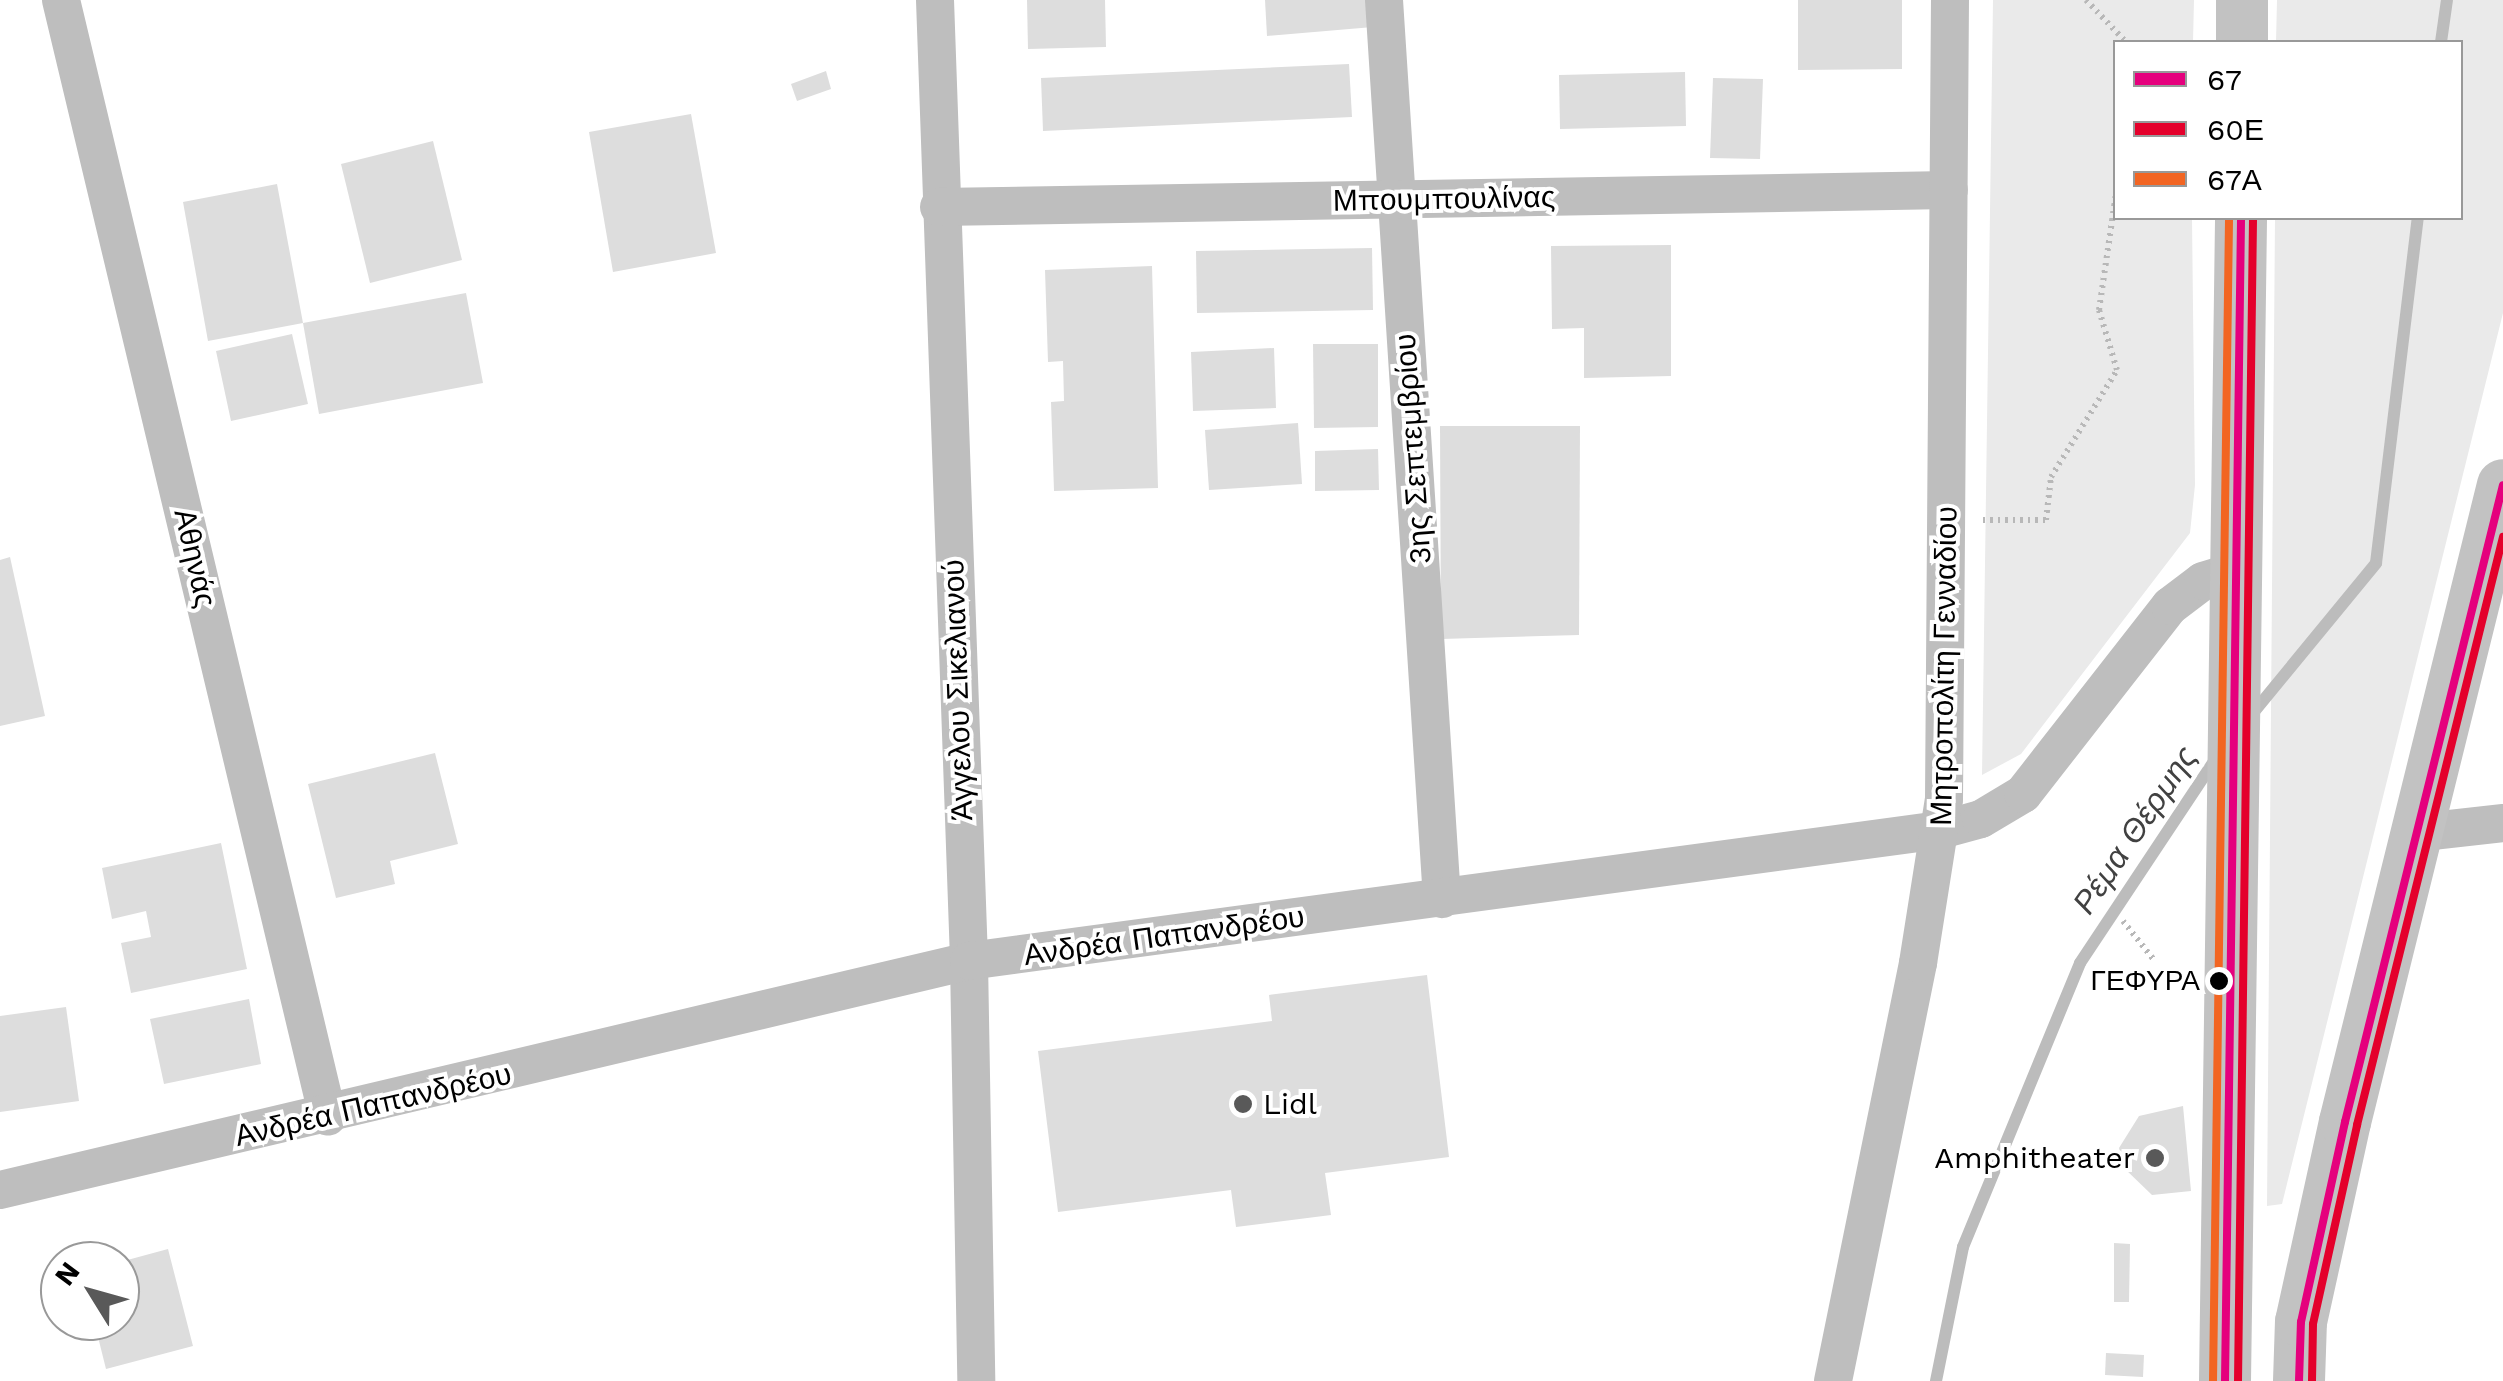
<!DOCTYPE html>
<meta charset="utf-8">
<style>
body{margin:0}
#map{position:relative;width:2503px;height:1381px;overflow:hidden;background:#fff;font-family:"Work Sans",sans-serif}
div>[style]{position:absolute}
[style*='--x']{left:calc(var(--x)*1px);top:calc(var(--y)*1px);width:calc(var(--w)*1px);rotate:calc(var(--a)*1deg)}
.green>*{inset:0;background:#eaeaea}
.stream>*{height:12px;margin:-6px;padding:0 6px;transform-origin:6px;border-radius:6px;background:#bcbcbc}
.building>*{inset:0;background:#ddd}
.path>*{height:6px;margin-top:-3px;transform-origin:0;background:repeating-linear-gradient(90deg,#b8b8b8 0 2.5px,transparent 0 7.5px)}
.minor>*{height:38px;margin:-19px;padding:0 19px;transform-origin:19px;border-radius:19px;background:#bebebe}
.secondary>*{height:52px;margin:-26px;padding:0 26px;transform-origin:26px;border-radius:26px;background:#c2c2c2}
.bus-1>*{height:8px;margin:-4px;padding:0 4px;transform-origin:4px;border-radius:4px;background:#e5007d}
.bus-2>*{height:8px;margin:-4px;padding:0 4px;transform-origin:4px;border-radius:4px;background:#e4002b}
.bus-3>*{height:8px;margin:-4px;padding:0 4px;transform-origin:4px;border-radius:4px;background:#f26522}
.dots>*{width:28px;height:28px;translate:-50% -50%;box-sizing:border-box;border:5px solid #fff;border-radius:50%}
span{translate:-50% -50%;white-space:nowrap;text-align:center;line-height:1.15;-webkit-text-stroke:8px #fff;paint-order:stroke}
.bus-label{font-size:28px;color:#000}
.right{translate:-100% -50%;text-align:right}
.street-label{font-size:30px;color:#000}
.poi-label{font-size:30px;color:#000}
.left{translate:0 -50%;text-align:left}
.water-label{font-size:32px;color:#414141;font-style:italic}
.legend{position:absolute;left:2113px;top:40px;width:350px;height:180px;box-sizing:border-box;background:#fff;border:2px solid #999;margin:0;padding:12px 18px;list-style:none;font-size:30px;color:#000}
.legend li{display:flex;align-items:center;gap:20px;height:50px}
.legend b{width:50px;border:2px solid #999}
.north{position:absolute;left:40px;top:1241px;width:100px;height:100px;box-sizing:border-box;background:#fff;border:2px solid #999;border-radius:50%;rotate:307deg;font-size:28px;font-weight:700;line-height:40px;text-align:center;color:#000}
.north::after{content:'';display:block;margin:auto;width:35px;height:45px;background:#595959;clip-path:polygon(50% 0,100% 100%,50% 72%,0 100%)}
</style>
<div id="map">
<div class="green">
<i style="clip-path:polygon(1993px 0,2194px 0,2193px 42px,2116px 42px,2116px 218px,2192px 218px,2195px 485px,2190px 533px,2021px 754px,1982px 775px)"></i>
<i style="clip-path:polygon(2277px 0,2503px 0,2503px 313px,2282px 1204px,2267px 1206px,2275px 218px,2460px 218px,2460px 42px,2276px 42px)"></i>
</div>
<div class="stream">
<i style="--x:2441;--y:42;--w:42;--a:-81.9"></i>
<i style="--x:2253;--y:713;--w:194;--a:-50.6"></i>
<i style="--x:2376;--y:563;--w:348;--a:-83.1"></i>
<i style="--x:1936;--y:1381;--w:137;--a:-78.6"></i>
<i style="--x:1963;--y:1247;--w:307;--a:-67.6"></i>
<i style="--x:2080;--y:963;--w:250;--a:-56.4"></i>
</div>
<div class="building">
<i style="clip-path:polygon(1027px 0,1105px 0,1106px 47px,1028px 49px)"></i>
<i style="clip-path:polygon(1265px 0,1371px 0,1373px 27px,1267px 36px)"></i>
<i style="clip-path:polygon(1798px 0,1902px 0,1902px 69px,1798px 70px)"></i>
<i style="clip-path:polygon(1349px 64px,1352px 117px,1043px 131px,1041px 78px)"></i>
<i style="clip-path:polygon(826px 71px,831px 89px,797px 101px,791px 84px)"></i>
<i style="clip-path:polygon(1685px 72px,1686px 126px,1560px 129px,1559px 75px)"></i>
<i style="clip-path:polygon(1713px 78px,1763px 79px,1760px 159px,1710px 158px)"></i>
<i style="clip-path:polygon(691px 114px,716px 253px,613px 272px,589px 132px)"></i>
<i style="clip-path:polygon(433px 141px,462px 260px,370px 283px,341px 164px)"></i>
<i style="clip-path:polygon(277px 184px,303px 323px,208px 341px,183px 202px)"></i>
<i style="clip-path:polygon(1671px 245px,1671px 376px,1584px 378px,1584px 328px,1552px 329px,1551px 246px)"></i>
<i style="clip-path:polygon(1372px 248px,1373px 310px,1197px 313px,1196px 251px)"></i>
<i style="clip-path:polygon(1152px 266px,1158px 488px,1054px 491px,1051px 402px,1064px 401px,1063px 361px,1048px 362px,1045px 270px)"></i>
<i style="clip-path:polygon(466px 293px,483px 383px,319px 414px,303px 323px)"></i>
<i style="clip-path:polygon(292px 334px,308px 404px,231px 421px,216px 351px)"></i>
<i style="clip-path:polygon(1313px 344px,1378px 344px,1378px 427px,1314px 428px)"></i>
<i style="clip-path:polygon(1274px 348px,1276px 408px,1193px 411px,1191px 352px)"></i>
<i style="clip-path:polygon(1298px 423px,1302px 484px,1209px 490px,1205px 430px)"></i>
<i style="clip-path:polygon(1440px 426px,1580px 426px,1579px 635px,1441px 639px)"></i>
<i style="clip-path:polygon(1378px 449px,1379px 490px,1315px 491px,1315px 451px)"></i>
<i style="clip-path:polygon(10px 557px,45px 716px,0 726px,0 560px)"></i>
<i style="clip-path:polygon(435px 753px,458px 844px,390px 861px,395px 884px,336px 898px,308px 784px)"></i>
<i style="clip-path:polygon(221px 843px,247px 969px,131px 993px,121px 943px,151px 937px,146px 911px,112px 919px,102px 868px)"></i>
<i style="clip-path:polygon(1427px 975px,1449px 1157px,1325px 1173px,1331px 1215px,1236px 1227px,1231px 1190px,1058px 1212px,1038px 1051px,1272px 1021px,1269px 995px)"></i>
<i style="clip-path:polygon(249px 999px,261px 1064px,164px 1084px,150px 1019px)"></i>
<i style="clip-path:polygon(66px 1007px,79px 1101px,0 1112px,0 1016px)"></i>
<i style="clip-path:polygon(2183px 1106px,2191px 1191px,2152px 1195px,2124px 1168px,2119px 1148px,2139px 1116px)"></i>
<i style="clip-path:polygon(2114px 1243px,2130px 1244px,2129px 1302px,2114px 1302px)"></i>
<i style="clip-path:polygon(168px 1249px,193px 1346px,106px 1369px,94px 1321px,120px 1321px,120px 1262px)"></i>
<i style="clip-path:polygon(2106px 1353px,2144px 1355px,2143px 1377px,2105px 1375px)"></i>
</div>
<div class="path">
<i style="--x:2086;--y:0;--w:58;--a:46.4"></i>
<i style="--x:1983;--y:520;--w:63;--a:0"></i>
<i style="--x:2046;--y:520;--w:43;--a:-83.4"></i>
<i style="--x:2051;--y:477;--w:126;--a:-58.3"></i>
<i style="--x:2117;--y:370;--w:63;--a:-106.7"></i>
<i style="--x:2099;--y:310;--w:118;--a:-81.7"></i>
<i style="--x:2123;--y:921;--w:50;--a:51.5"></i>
</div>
<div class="minor">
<i style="--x:61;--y:0;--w:1148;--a:76.56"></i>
<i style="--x:935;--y:0;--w:962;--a:87.97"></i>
<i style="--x:969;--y:961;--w:420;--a:89"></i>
<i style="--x:1384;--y:0;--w:901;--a:86.31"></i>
<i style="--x:939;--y:207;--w:1010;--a:-0.96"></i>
<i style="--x:2414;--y:833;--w:90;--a:-6.4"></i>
<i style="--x:0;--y:1190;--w:996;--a:-13.3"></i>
<i style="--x:969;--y:961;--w:981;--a:-7.68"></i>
<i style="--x:1941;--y:830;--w:41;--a:-15.4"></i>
<i style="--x:1981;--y:819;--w:49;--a:-30.8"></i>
<i style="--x:2023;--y:794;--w:239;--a:-52"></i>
<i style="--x:2170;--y:606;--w:41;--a:-37.1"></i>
<i style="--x:2203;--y:581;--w:38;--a:-17"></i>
<i style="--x:1833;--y:1381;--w:427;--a:-78.5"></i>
<i style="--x:1918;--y:963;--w:166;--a:-81"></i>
<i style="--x:1944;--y:799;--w:799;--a:-89.57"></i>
</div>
<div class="secondary">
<i style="--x:2242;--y:42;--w:42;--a:-90"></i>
<i style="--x:2225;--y:1381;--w:1163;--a:-89.21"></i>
<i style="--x:2299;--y:1381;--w:59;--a:-88.1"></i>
<i style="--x:2301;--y:1322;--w:205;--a:-77.6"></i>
<i style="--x:2345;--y:1122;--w:656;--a:-76.07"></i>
</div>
<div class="bus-1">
<i style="--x:2225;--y:1381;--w:1163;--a:-89.21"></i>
<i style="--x:2299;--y:1381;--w:59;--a:-88.1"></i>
<i style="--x:2301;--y:1322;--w:205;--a:-77.6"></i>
<i style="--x:2345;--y:1122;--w:656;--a:-76.07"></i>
</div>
<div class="bus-2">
<i style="--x:2238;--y:1381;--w:1163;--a:-89.26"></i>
<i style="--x:2312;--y:1381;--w:57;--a:-89"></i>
<i style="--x:2313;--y:1324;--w:204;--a:-77.5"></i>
<i style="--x:2357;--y:1125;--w:606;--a:-76.06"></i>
</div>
<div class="bus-3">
<i style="--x:2213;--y:1381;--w:1163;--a:-89.21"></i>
</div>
<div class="dots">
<i style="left:2219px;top:981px;background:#000"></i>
<i style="left:1243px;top:1104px;background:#595959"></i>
<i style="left:2155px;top:1158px;background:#595959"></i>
</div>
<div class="bus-label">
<span class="right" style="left:2200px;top:981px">ΓΕΦΥΡΑ</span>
</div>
<div class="street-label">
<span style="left:1444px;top:199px;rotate:-1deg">Μπουμπουλίνας</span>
<span style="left:1413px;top:449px;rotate:-94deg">3ης Σεπτεμβρίου</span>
<span style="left:195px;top:558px;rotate:77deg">Αθηνάς</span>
<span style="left:1944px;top:666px;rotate:-89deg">Μητροπολίτη Γενναδίου</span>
<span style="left:958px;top:690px;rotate:-92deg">Άγγελου Σικελιανού</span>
<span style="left:1164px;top:936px;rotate:-8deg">Ανδρέα Παπανδρέου</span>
<span style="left:373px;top:1105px;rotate:-13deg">Ανδρέα Παπανδρέου</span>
</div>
<div class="poi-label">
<span class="left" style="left:1263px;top:1104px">Lidl</span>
<span class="right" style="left:2135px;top:1158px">Amphitheater</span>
</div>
<div class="water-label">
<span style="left:2135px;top:830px;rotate:-56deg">Ρέμα Θέρμης</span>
</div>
<ul class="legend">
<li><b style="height:12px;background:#e5007d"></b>67</li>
<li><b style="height:12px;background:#e4002b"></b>60Ε</li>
<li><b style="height:12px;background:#f26522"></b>67Α</li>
</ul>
<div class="north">N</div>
</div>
